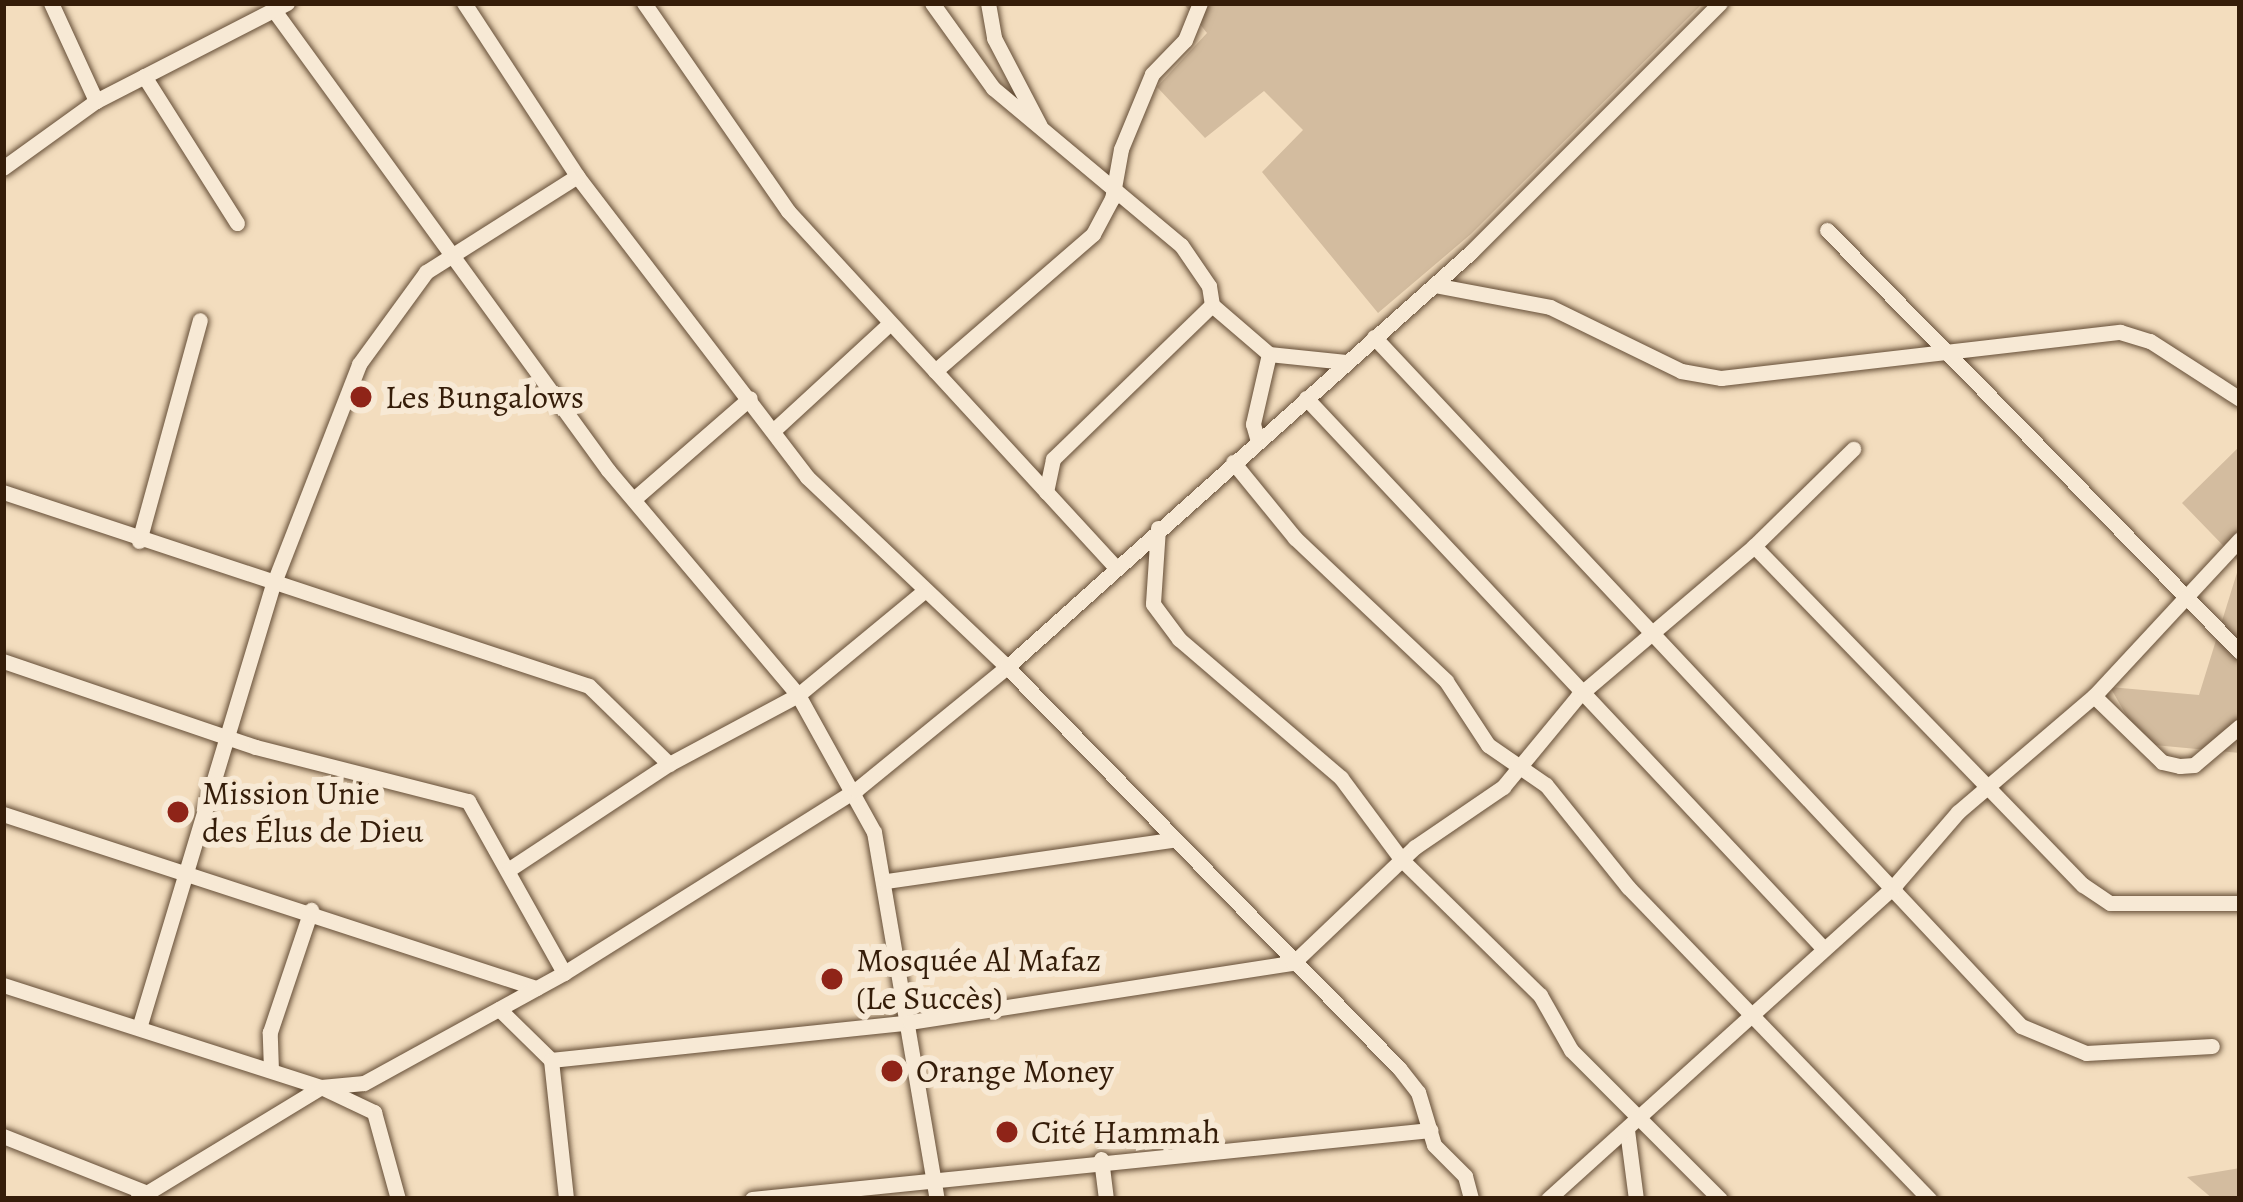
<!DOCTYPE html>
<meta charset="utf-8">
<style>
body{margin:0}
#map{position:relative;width:2243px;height:1202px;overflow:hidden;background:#f3ddbe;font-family:Alegreya,serif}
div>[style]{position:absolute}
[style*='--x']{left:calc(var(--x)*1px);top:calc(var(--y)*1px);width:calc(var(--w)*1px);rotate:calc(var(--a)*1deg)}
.green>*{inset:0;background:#d3bc9f}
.roads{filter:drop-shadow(0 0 3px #644d36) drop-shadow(0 0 3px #644d36)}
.minor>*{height:15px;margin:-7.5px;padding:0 7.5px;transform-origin:7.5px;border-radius:7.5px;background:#f7e9d5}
.dots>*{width:33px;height:33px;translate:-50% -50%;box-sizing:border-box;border:6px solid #f7e9d5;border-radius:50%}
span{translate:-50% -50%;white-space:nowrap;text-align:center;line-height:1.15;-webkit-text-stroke:12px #f7e9d5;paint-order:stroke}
.poi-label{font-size:33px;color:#351d09}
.left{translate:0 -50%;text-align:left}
.frame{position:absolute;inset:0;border:6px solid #351d09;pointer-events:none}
</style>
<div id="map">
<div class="green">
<i style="clip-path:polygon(1183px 3px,1703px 3px,1471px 234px,1378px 313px,1262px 172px,1303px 130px,1264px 91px,1205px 138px,1157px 87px,1207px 33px)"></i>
<i style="clip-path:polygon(2240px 446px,2240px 753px,2143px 744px,2110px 687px,2199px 695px,2240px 563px,2182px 503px)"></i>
<i style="clip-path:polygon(2240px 1168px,2240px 1199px,2213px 1199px,2187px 1177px)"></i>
</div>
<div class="roads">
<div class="minor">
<i style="--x:51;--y:3;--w:108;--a:65.3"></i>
<i style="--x:464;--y:3;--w:207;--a:56.8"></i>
<i style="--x:577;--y:176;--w:379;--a:52.6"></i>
<i style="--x:807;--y:477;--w:276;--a:43.5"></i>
<i style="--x:1007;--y:667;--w:561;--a:45.65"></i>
<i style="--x:1399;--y:1068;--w:31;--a:52"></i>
<i style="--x:1418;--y:1092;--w:55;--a:73.2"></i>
<i style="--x:1434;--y:1145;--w:44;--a:45"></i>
<i style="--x:1465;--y:1176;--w:24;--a:75"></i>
<i style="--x:644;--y:3;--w:253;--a:55.3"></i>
<i style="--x:788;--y:211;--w:483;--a:47.4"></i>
<i style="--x:932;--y:3;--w:105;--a:54.3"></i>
<i style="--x:993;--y:88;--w:245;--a:39.9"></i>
<i style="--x:1181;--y:245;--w:50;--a:55.7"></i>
<i style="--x:1209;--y:286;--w:19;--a:81"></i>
<i style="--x:1212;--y:305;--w:75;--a:40.7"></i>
<i style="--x:1269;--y:354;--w:72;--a:102.9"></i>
<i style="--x:1253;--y:424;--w:18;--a:74"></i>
<i style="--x:988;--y:3;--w:36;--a:80"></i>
<i style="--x:994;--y:38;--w:99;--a:62.4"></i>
<i style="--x:273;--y:9;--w:570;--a:53.99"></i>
<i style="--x:608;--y:470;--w:294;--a:49.8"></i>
<i style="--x:798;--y:695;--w:163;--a:-39.5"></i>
<i style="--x:144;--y:76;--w:174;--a:57.7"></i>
<i style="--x:3;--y:168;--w:115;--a:-35.8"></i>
<i style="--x:96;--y:101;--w:215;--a:-27.2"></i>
<i style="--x:1827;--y:230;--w:590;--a:45.62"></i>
<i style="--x:1434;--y:285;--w:118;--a:10.7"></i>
<i style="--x:1550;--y:307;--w:146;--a:26"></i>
<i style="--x:1681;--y:371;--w:41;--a:9.9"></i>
<i style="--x:1721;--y:378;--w:402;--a:-6.6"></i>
<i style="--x:2120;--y:332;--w:31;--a:17"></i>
<i style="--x:2150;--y:341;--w:107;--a:32.8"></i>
<i style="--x:1374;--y:337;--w:945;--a:46.8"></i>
<i style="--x:2021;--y:1026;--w:70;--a:22.6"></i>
<i style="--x:2086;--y:1053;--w:126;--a:-3.2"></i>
<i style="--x:1269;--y:354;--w:77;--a:5.9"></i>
<i style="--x:935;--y:371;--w:209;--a:-40.9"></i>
<i style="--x:1093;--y:234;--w:40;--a:-62"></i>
<i style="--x:1112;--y:199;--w:51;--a:-79.8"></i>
<i style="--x:1121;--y:149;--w:81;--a:-67.5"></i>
<i style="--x:1152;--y:74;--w:47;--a:-45.9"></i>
<i style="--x:1185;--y:40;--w:40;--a:-68"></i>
<i style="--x:1306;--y:398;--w:753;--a:46.77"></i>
<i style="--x:775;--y:429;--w:155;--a:-42.6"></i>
<i style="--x:1233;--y:462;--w:98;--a:50.8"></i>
<i style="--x:1295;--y:538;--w:208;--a:43.4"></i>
<i style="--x:1446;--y:681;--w:77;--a:56.7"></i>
<i style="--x:1488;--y:745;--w:70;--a:34.6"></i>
<i style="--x:1546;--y:785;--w:131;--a:51.2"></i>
<i style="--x:1628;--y:887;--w:434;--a:46"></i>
<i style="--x:3;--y:492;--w:617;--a:18.32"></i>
<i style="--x:589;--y:686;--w:112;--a:44.3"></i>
<i style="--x:1046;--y:492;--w:34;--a:-78"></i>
<i style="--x:1053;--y:459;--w:221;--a:-44.1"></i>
<i style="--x:635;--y:498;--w:152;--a:-41"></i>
<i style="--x:1158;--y:528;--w:76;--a:93.8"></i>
<i style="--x:1153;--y:604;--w:44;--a:53.4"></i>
<i style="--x:1179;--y:639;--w:213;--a:40.6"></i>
<i style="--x:1341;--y:778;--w:102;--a:53.4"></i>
<i style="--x:1402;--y:860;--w:193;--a:44.4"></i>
<i style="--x:1540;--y:995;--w:63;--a:60.6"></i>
<i style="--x:1571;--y:1050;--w:211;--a:45"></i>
<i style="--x:139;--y:541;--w:229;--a:-74.6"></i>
<i style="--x:1754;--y:546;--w:472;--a:45.9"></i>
<i style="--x:2083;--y:885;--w:32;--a:34"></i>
<i style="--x:2110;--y:903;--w:130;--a:0"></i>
<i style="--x:3;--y:661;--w:267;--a:18.8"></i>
<i style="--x:256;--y:747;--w:219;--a:14.3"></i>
<i style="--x:468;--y:801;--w:197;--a:60.8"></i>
<i style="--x:2094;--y:696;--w:95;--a:44.1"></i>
<i style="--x:2162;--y:762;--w:18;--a:13"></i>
<i style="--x:2180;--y:766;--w:14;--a:-4"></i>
<i style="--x:2194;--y:765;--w:60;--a:-40.3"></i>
<i style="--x:3;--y:814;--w:561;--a:18.08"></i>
<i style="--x:511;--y:868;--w:189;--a:-33.4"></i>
<i style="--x:669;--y:764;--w:146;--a:-28.1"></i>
<i style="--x:798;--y:695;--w:157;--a:61"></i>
<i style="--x:874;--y:832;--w:372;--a:80.3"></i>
<i style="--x:886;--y:881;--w:289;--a:-8.2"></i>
<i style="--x:3;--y:985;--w:334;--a:17.8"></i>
<i style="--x:321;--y:1087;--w:59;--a:25.3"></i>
<i style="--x:374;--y:1112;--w:90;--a:74.6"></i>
<i style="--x:499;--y:1009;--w:73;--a:44.4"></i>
<i style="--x:551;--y:1060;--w:140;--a:83.8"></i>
<i style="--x:139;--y:1028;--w:463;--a:-73.2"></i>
<i style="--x:273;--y:585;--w:237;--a:-68.7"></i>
<i style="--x:359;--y:364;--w:114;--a:-53.9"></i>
<i style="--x:426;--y:272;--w:179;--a:-32.4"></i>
<i style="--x:551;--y:1060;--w:361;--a:-6"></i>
<i style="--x:910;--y:1022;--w:388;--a:-8.8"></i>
<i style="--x:1293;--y:963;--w:168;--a:-43.6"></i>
<i style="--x:1415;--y:847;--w:107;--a:-34.3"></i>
<i style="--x:1503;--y:787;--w:118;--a:-50.5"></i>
<i style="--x:1578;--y:696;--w:231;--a:-40.4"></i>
<i style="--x:1754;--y:546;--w:139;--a:-44.4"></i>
<i style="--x:271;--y:1070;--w:38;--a:-92"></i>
<i style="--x:270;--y:1032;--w:129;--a:-71.4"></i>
<i style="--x:1627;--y:1130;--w:70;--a:82.6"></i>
<i style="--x:3;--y:1136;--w:155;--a:21.6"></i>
<i style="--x:1101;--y:1159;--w:40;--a:82.9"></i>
<i style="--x:137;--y:1199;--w:215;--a:-31.3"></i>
<i style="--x:321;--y:1087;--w:43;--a:-5.3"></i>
<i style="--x:364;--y:1083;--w:228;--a:-28.8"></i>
<i style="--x:564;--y:973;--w:345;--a:-32.1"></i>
<i style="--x:856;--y:790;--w:195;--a:-39.2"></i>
<i style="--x:1007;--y:667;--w:623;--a:-41.81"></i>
<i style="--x:1471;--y:252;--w:352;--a:-45"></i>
<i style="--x:752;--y:1199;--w:682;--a:-5.81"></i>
<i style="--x:1548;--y:1199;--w:468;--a:-42.1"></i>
<i style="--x:1895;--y:885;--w:96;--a:-49.2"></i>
<i style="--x:1958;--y:812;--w:179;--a:-40.5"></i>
<i style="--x:2094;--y:696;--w:214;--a:-47.1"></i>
</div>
</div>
<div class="dots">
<i style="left:361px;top:397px;background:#8f2418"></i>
<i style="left:178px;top:812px;background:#8f2418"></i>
<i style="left:832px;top:979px;background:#8f2418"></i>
<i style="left:892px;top:1071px;background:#8f2418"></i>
<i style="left:1007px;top:1132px;background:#8f2418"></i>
</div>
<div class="poi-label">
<span class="left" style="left:385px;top:397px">Les Bungalows</span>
<span class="left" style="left:202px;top:812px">Mission Unie<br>des Élus de Dieu</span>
<span class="left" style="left:856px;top:979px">Mosquée Al Mafaz<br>(Le Succès)</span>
<span class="left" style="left:916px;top:1071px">Orange Money</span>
<span class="left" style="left:1031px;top:1132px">Cité Hammah</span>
</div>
<div class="frame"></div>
</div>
